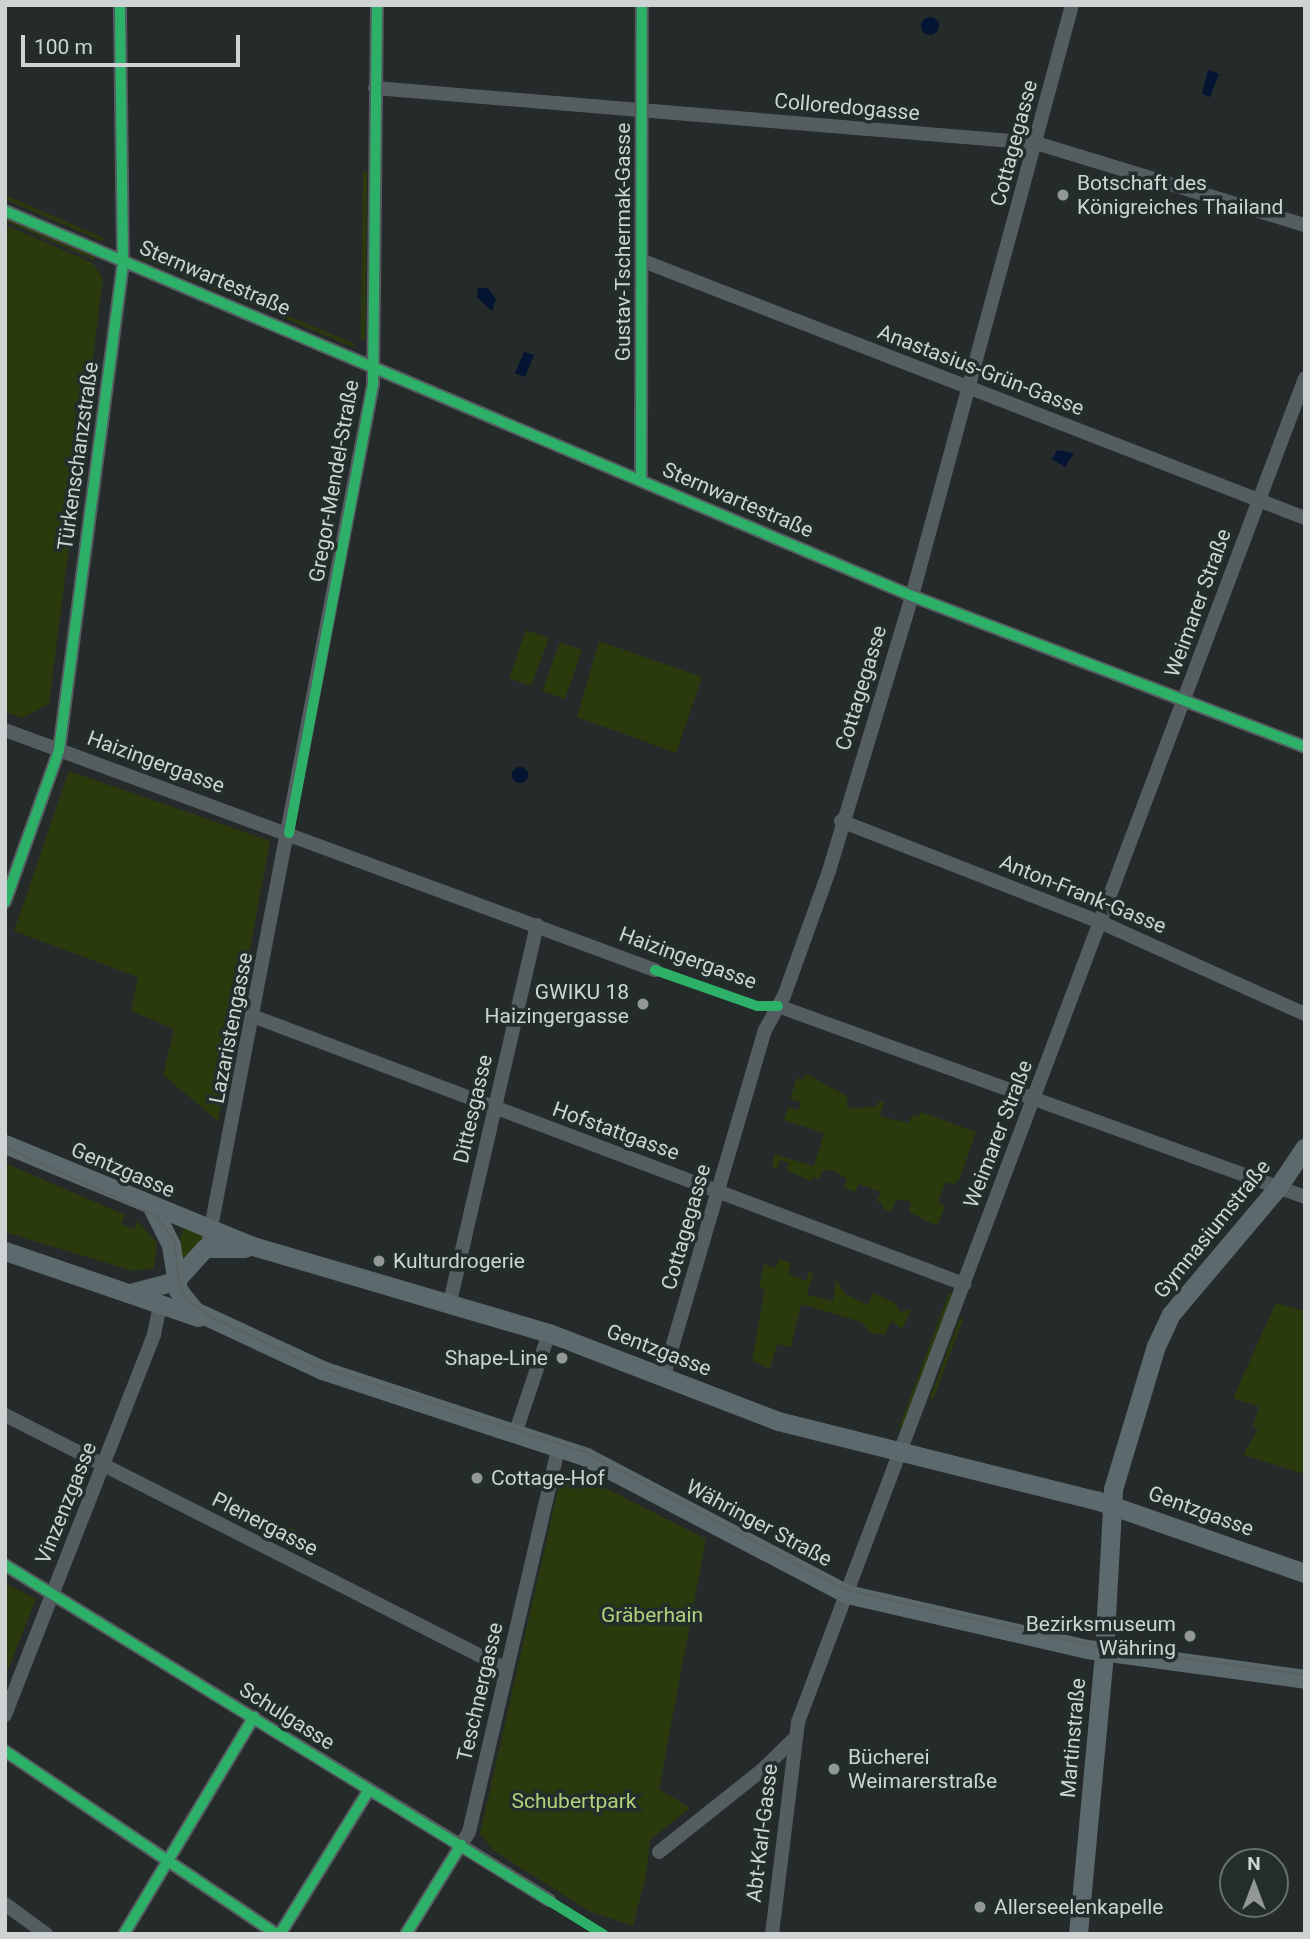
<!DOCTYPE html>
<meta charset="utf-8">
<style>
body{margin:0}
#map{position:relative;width:1310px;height:1939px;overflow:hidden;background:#252a2a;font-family:Roboto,sans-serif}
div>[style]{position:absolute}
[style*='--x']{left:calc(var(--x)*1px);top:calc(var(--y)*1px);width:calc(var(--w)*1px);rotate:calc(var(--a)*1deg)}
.green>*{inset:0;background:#2b3a0d}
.water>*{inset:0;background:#031532}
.round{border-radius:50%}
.street>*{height:14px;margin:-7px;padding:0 7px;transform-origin:7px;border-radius:7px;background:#545d60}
.secondary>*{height:19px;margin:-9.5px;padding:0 9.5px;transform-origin:9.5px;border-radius:9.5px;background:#5c696d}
.tram>*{height:2px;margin:-1px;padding:0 1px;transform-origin:1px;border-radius:1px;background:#5b6264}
.cycleway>*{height:10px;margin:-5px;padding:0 5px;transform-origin:5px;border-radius:5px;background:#2db169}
.dots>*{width:19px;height:19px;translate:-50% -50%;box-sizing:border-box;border:4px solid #222d2c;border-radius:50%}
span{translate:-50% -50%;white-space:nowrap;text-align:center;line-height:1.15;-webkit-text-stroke:7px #222d2c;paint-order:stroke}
.street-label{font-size:21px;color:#cdd4d3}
.poi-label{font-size:21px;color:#cdd4d3}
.left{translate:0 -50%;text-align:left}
.right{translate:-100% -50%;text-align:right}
.park-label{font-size:21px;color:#b1d27b}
.frame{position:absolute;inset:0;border:7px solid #cdd4d3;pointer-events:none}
.north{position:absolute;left:1219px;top:1848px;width:70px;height:70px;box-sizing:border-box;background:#222d2c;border:2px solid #66706f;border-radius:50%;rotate:0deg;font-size:19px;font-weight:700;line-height:28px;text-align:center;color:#cdd4d3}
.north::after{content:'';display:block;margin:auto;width:24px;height:32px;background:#929898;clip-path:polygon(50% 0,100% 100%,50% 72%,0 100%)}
.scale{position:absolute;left:21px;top:35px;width:219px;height:32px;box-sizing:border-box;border:4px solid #cdd4d3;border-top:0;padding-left:9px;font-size:21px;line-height:24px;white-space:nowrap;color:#cdd4d3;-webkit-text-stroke:5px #222d2c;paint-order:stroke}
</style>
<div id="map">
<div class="green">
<i style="clip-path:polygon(363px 172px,367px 172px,365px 340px,361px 339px)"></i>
<i style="clip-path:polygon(5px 195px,104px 238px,102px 241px,5px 199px)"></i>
<i style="clip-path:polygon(5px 217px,95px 257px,94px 260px,5px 221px)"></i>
<i style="clip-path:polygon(5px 225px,93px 263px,103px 279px,49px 704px,22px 718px,5px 712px)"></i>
<i style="clip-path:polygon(140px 253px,226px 290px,225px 294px,140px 258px)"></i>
<i style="clip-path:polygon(230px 291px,355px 344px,353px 347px,229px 295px)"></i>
<i style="clip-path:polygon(526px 630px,549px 638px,531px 686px,509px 678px)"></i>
<i style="clip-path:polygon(599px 641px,702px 677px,676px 753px,577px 717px)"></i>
<i style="clip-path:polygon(560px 642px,582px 650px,565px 699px,542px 691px)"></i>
<i style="clip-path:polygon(69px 771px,270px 841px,218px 1121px,163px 1075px,174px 1029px,131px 1011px,138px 977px,14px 931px)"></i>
<i style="clip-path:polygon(805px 1073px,848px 1097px,846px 1105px,851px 1108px,876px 1107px,879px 1101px,884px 1102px,880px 1115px,886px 1118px,909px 1123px,912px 1115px,919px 1117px,921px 1112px,976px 1132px,960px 1178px,954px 1184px,946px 1182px,938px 1202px,945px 1206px,937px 1226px,909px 1212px,911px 1201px,896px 1200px,891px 1212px,882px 1208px,883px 1204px,877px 1201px,881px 1192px,859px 1184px,855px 1192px,849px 1190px,844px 1188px,847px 1179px,833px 1170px,822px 1171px,819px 1179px,813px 1177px,811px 1181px,786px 1170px,789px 1163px,780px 1160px,777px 1169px,772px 1168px,774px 1154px,814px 1166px,824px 1133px,784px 1120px,788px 1107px,798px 1110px,801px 1102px,790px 1099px,797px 1078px,803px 1080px)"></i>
<i style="clip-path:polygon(5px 1163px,125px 1215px,121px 1224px,134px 1229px,138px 1221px,157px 1243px,154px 1268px,133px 1271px,5px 1232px)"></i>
<i style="clip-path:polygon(128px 1174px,168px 1192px,166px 1197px,126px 1179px)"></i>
<i style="clip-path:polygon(185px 1226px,202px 1233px,204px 1238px,182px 1263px,180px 1238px)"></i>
<i style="clip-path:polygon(779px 1259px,791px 1263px,788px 1274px,806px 1281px,809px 1272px,813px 1273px,807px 1295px,833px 1301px,836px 1279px,845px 1294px,868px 1305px,873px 1293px,895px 1303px,900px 1312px,911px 1309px,908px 1317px,902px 1329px,891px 1321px,885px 1335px,871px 1333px,861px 1322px,801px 1304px,791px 1347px,777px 1344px,770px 1369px,752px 1361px,765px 1289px,759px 1288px,764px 1264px,776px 1268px)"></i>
<i style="clip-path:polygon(949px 1293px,952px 1294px,902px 1428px,899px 1427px)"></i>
<i style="clip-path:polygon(1276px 1303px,1305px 1311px,1305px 1474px,1243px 1455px,1258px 1429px,1253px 1427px,1259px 1407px,1233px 1398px)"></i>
<i style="clip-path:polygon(960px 1318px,963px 1319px,933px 1400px,930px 1398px)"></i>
<i style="clip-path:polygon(574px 1472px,706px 1539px,659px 1789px,690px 1808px,650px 1840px,646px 1875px,633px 1926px,589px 1911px,493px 1850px,480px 1834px,560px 1481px)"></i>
<i style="clip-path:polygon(257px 1520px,294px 1529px,291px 1543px,256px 1525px)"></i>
<i style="clip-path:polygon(5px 1583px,36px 1599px,5px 1677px)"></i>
</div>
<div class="water">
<i class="round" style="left:921px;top:17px;width:18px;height:18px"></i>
<i style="clip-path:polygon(1208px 70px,1219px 74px,1210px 97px,1202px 94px)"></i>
<i style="clip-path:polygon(478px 288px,488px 288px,496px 299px,492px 311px,477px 297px)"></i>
<i style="clip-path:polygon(524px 352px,534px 355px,525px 377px,515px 373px)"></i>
<i style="clip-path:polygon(1057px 450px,1074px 453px,1065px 467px,1052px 459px)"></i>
<i class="round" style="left:512px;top:767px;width:16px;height:16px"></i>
</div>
<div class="street">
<i style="--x:375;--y:88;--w:663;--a:4.76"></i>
<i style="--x:1036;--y:143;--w:281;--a:17"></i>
<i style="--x:5;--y:211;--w:985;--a:23"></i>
<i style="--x:912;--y:596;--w:421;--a:21"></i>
<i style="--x:643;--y:261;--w:710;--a:21.22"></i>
<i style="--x:641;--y:479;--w:474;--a:-89.9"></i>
<i style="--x:5;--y:730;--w:693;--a:20.27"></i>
<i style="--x:841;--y:821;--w:278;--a:21.3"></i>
<i style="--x:1100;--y:922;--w:225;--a:24.2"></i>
<i style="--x:5;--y:902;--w:161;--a:-70.4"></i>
<i style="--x:59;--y:750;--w:493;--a:-82.5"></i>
<i style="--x:123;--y:261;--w:256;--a:-90.7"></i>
<i style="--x:778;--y:1006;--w:561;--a:19.92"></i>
<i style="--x:255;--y:1017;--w:758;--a:20.64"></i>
<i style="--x:209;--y:1238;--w:869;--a:-79.12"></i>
<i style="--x:373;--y:385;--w:380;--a:-89.4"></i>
<i style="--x:450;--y:1302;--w:387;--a:-77"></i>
<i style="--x:664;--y:1375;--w:359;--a:-73.7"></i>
<i style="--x:765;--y:1030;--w:39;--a:-61"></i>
<i style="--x:784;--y:996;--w:133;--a:-70.2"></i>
<i style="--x:829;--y:871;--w:287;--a:-73.2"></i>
<i style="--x:912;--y:596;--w:612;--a:-74.85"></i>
<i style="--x:5;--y:1415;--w:562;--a:26.88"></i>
<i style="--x:516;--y:1431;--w:103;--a:-71.4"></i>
<i style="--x:5;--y:1565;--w:639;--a:31.63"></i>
<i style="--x:5;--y:1715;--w:409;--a:-68.6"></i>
<i style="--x:154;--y:1334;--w:30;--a:-78"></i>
<i style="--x:5;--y:1751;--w:327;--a:34"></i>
<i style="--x:659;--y:1852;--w:130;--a:-38.5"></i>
<i style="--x:761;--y:1771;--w:47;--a:-44.1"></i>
<i style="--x:5;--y:1904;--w:51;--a:36.2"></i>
<i style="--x:124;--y:1934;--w:253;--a:-59.1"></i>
<i style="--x:280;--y:1934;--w:169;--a:-58.3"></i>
<i style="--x:406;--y:1934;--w:120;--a:-58.3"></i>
<i style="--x:469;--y:1832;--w:396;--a:-76.9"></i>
<i style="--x:772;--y:1934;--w:214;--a:-83"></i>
<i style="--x:798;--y:1722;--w:1436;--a:-69.33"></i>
</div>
<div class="secondary">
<i style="--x:5;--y:1144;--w:268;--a:22.4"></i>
<i style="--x:253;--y:1246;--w:309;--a:16.4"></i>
<i style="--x:549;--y:1333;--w:245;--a:21"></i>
<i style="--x:778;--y:1421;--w:328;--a:14"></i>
<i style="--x:1096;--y:1500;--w:221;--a:19.3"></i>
<i style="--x:152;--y:1207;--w:42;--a:63.4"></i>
<i style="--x:171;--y:1245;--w:46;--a:81.2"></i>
<i style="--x:178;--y:1290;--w:27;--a:51"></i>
<i style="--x:195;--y:1311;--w:140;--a:24.9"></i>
<i style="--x:322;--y:1370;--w:278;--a:18.2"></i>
<i style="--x:586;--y:1457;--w:295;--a:27.7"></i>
<i style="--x:847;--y:1594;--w:246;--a:12.9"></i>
<i style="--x:1087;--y:1649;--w:220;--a:7.8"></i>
<i style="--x:5;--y:1251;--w:204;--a:18.9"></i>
<i style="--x:134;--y:1292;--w:42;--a:-15"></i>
<i style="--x:175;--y:1281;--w:45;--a:-47.7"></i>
<i style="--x:205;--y:1248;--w:40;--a:0"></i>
<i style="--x:1078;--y:1934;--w:283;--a:-84.7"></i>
<i style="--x:1104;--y:1652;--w:163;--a:-86.8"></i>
<i style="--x:1113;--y:1489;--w:149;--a:-73.3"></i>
<i style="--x:1156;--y:1346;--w:35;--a:-65"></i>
<i style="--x:1171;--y:1314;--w:166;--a:-49.9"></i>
<i style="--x:1278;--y:1187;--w:48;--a:-56"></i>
</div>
<div class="tram">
<i style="--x:5;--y:1147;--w:166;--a:24.6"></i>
<i style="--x:156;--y:1216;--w:30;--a:53"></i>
<i style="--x:174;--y:1240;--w:42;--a:83.2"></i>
<i style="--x:179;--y:1282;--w:18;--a:68"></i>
<i style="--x:186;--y:1299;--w:29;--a:36"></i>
<i style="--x:209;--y:1316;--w:110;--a:25.2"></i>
<i style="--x:309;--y:1363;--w:292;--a:17.9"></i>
<i style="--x:587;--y:1453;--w:294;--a:27.8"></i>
<i style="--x:847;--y:1590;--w:253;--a:12.8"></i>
<i style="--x:1094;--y:1646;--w:213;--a:7.8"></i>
</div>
<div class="cycleway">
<i style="--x:5;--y:211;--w:985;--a:23"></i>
<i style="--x:912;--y:596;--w:421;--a:21"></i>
<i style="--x:641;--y:479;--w:474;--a:-89.9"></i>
<i style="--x:289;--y:833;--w:456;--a:-79.4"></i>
<i style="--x:373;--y:385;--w:380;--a:-89.4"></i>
<i style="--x:5;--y:902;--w:161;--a:-70.4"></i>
<i style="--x:59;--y:750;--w:493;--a:-82.5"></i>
<i style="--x:123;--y:261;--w:256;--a:-90.7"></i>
<i style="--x:655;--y:970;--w:108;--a:19.4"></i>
<i style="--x:757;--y:1006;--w:21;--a:0"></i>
<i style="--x:5;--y:1565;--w:703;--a:31.68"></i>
<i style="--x:5;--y:1751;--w:327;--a:34"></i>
<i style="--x:124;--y:1934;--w:253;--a:-59.1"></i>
<i style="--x:280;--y:1934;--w:169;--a:-58.3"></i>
<i style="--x:406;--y:1934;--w:105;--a:-58.3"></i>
</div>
<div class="dots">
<i style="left:1063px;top:195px;background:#929898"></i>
<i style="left:643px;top:1004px;background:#929898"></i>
<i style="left:379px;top:1261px;background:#929898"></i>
<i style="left:562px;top:1358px;background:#929898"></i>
<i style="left:477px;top:1478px;background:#929898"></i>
<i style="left:1190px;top:1636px;background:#929898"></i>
<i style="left:834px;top:1769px;background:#929898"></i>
<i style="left:980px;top:1907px;background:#929898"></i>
</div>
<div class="street-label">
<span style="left:847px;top:107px;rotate:5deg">Colloredogasse</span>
<span style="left:1014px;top:143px;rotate:-75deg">Cottagegasse</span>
<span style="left:623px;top:242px;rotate:-90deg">Gustav-Tschermak-Gasse</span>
<span style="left:215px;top:278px;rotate:23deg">Sternwartestraße</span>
<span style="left:981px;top:370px;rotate:21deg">Anastasius-Grün-Gasse</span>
<span style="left:78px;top:456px;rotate:-82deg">Türkenschanzstraße</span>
<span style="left:334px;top:481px;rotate:-80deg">Gregor-Mendel-Straße</span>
<span style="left:738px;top:500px;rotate:23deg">Sternwartestraße</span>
<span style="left:1198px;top:603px;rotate:-70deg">Weimarer Straße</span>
<span style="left:861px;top:688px;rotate:-73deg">Cottagegasse</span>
<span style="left:156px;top:762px;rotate:20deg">Haizingergasse</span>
<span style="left:1083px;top:894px;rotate:22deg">Anton-Frank-Gasse</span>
<span style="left:688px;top:958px;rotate:20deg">Haizingergasse</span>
<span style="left:231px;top:1028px;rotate:-79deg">Lazaristengasse</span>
<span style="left:473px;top:1109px;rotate:-77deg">Dittesgasse</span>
<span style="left:616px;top:1131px;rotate:20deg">Hofstattgasse</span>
<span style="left:998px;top:1134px;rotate:-69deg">Weimarer Straße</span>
<span style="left:123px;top:1170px;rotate:23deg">Gentzgasse</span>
<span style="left:686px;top:1227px;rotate:-74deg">Cottagegasse</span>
<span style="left:1212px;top:1229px;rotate:-51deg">Gymnasiumstraße</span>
<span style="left:659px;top:1350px;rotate:21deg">Gentzgasse</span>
<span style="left:66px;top:1503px;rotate:-68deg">Vinzenzgasse</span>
<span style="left:1201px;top:1511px;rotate:20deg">Gentzgasse</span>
<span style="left:759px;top:1523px;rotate:28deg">Währinger Straße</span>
<span style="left:265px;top:1524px;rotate:27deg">Plenergasse</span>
<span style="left:480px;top:1692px;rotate:-77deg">Teschnergasse</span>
<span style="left:287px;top:1716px;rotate:32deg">Schulgasse</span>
<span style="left:1073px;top:1738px;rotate:-85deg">Martinstraße</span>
<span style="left:762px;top:1833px;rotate:-83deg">Abt-Karl-Gasse</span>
</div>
<div class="poi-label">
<span class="left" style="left:1077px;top:195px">Botschaft des<br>Königreiches Thailand</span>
<span class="right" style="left:629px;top:1004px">GWIKU 18<br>Haizingergasse</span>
<span class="left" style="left:393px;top:1261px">Kulturdrogerie</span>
<span class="right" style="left:548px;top:1358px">Shape-Line</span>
<span class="left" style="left:491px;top:1478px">Cottage-Hof</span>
<span class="right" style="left:1176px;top:1636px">Bezirksmuseum<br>Währing</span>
<span class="left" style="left:848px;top:1769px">Bücherei<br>Weimarerstraße</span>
<span class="left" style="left:994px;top:1907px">Allerseelenkapelle</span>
</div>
<div class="park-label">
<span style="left:652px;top:1615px">Gräberhain</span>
<span style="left:574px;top:1801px">Schubertpark</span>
</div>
<div class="frame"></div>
<div class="north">N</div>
<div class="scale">100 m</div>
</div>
